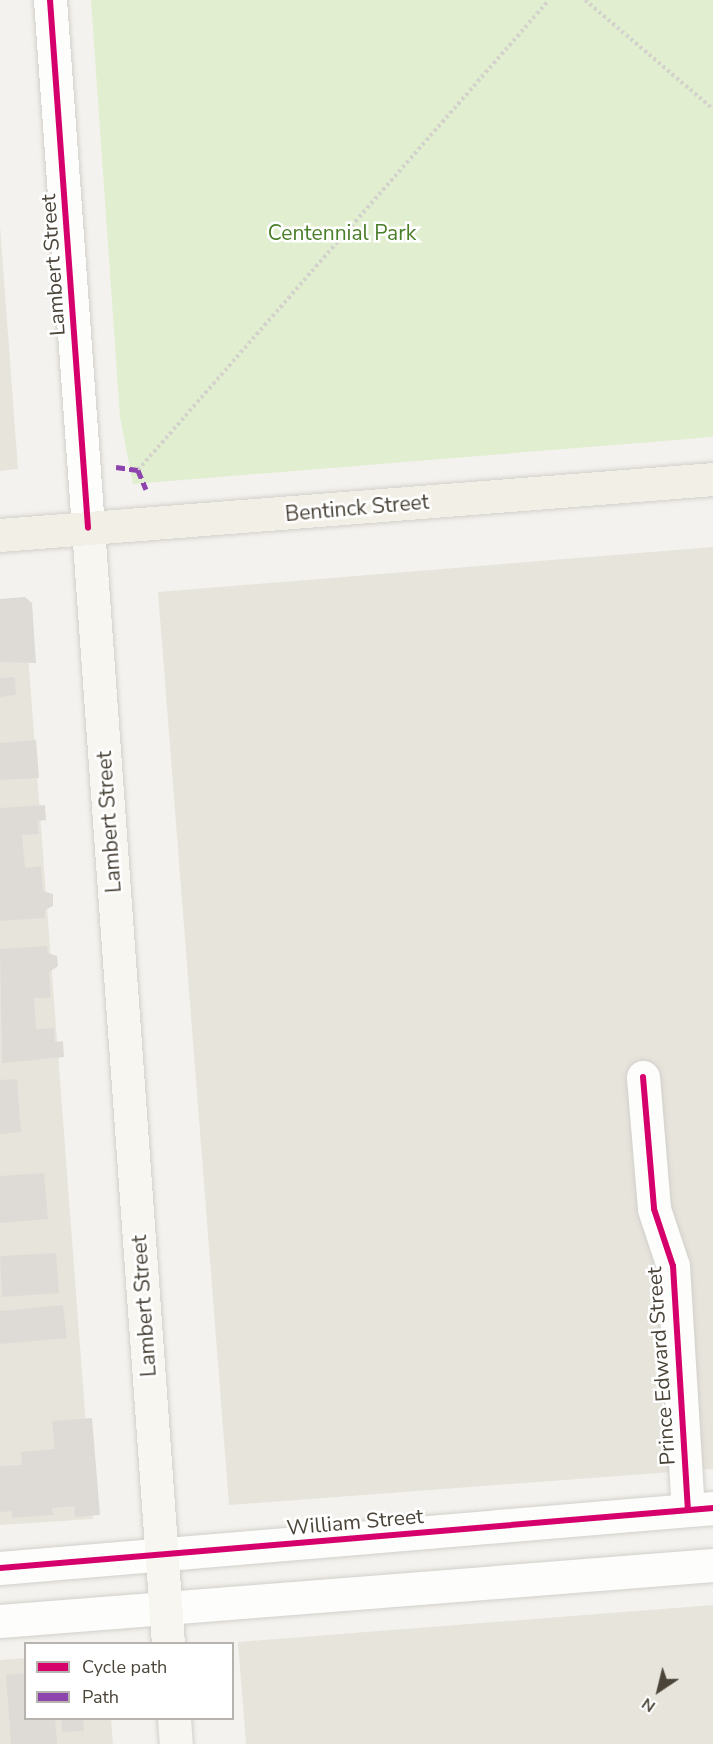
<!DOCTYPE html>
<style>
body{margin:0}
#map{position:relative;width:713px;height:1744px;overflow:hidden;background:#f4f2ee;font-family:"Nunito Sans",sans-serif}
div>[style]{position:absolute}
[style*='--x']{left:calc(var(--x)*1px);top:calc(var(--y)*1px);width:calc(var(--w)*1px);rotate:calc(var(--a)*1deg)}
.residential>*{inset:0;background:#e7e4dc}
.green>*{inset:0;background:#e1eecf}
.building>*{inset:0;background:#dedbd6}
.path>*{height:4px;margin-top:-2px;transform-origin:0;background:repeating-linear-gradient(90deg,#d3d2cc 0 3px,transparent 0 6px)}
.roads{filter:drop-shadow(0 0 2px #d2d0cb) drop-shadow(0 0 2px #d2d0cb)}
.street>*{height:33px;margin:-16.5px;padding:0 16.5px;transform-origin:16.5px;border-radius:16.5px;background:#fdfdfc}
.secondary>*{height:33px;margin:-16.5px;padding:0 16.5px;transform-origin:16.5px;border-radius:16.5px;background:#f7f6f1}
.primary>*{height:33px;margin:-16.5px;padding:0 16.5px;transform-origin:16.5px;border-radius:16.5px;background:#f2efe6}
.quiet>*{height:4.5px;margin-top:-2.25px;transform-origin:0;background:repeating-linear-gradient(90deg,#8e44ad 0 9px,transparent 0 13.5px)}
.cycleway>*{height:6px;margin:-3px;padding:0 3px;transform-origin:3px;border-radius:3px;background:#d6006c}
span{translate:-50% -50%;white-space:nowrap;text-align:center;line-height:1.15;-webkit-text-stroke:5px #fff;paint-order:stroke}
.park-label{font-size:21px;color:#4a7f2a}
.street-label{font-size:21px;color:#4b4439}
.legend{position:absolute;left:24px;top:1642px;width:210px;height:78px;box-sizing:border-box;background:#fff;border:2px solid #b7b4b0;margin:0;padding:8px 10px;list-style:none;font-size:18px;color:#4b4439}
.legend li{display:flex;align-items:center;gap:12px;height:30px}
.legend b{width:30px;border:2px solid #b7b4b0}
.north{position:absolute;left:629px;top:1660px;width:60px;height:60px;-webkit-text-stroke:4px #fff;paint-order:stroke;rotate:215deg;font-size:16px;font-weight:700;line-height:24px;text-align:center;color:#4b4439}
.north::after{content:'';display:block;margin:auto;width:21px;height:27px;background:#4b4439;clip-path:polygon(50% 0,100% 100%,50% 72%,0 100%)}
</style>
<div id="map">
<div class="residential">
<i style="clip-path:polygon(0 226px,18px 469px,0 471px)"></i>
<i style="clip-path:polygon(713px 547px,713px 1469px,229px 1505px,158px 592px)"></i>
<i style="clip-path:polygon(24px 601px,93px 1519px,0 1525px,0 603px)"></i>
<i style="clip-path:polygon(713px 1605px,713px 1744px,246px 1744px,238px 1642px)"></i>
<i style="clip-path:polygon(25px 1658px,26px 1718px,111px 1719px,113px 1744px,0 1744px,0 1660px)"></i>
</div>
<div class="green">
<i style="clip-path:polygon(91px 0,713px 0,713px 437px,133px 484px,120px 417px)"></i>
</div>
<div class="building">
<i style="clip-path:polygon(25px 597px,32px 603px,36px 663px,0 662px,0 599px)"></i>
<i style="clip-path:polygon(15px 677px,16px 695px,0 697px,0 678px)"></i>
<i style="clip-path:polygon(36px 740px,39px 778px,0 780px,0 743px)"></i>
<i style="clip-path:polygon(45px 805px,46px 820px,38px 821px,39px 834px,22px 835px,25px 868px,41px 866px,43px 891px,53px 894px,53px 906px,45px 910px,45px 918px,0 921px,0 808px)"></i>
<i style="clip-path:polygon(47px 946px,48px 953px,57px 956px,58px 966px,49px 972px,51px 998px,34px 998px,36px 1029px,54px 1028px,55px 1042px,63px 1041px,64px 1057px,2px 1063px,0 949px)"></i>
<i style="clip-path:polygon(17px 1079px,21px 1132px,0 1134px,0 1080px)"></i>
<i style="clip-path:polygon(44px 1173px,48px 1219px,0 1223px,0 1176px)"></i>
<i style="clip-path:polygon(56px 1253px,59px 1293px,2px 1297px,0 1256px)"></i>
<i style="clip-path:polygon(63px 1305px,67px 1338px,0 1344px,0 1311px)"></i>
<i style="clip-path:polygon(92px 1418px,100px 1515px,75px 1517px,74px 1506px,52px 1508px,53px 1515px,12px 1518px,12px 1511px,0 1512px,0 1466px,22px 1465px,21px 1452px,55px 1449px,52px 1421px)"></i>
<i style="clip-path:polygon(26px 1673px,26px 1718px,55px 1718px,57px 1744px,11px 1744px,6px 1675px)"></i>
<i style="clip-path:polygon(61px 1718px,83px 1718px,84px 1731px,62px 1732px)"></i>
</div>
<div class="path">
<i style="--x:585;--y:0;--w:168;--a:40.4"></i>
<i style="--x:138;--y:470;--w:624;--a:-48.83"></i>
</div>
<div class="roads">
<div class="street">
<i style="--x:50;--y:0;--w:529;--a:85.88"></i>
<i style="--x:643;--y:1077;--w:132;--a:85.2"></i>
<i style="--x:654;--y:1209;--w:60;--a:71.6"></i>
<i style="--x:673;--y:1266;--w:244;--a:86.5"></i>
<i style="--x:0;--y:1568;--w:716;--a:-4.81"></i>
<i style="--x:0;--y:1621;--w:715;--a:-4.49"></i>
</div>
<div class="secondary">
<i style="--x:88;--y:528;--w:1119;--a:85.9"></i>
<i style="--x:174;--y:1718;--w:26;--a:86"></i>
</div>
<div class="primary">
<i style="--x:0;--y:535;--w:715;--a:-4.49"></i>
</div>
</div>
<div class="quiet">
<i style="--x:116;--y:467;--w:22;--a:8"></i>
<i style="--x:138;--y:470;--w:21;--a:67"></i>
</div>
<div class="cycleway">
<i style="--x:50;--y:0;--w:529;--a:85.88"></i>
<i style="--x:643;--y:1077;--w:132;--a:85.2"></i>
<i style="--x:654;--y:1209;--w:60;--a:71.6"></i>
<i style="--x:673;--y:1266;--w:244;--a:86.5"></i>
<i style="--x:0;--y:1568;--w:716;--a:-4.81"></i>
</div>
<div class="park-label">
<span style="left:342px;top:233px">Centennial Park</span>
</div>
<div class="street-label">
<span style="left:53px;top:265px;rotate:-94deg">Lambert Street</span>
<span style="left:357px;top:508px;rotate:-5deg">Bentinck Street</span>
<span style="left:109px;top:822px;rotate:-94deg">Lambert Street</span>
<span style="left:144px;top:1306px;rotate:-94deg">Lambert Street</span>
<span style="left:661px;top:1366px;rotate:-94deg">Prince Edward Street</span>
<span style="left:355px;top:1522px;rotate:-5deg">William Street</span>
</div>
<ul class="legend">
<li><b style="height:8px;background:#d6006c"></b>Cycle path</li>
<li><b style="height:8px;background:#8e44ad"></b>Path</li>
</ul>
<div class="north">N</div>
</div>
